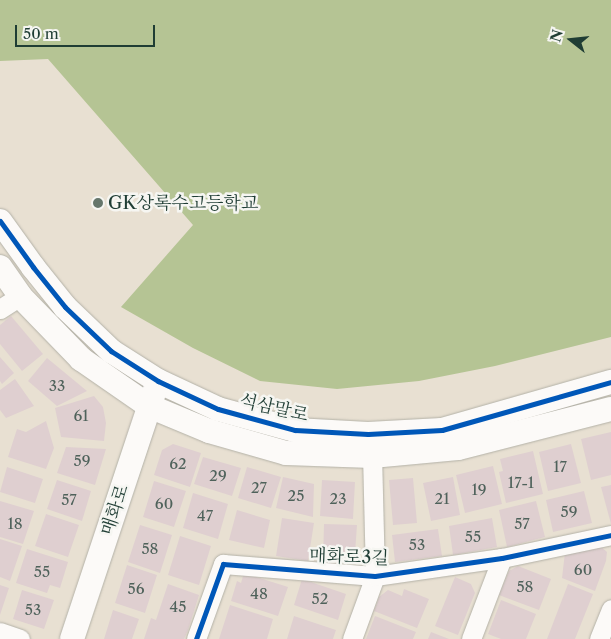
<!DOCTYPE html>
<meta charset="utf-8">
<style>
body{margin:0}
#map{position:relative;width:611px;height:639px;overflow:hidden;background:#e8e0d2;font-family:"Libre Caslon Text","Noto Serif KR",serif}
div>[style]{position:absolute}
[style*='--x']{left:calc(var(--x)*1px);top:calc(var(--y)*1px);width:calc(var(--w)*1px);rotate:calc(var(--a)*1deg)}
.forest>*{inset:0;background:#b5c494}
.building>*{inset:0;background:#dfcfd0}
.roads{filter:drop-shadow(0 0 1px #b3b1a7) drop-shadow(0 0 1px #b3b1a7)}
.minor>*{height:19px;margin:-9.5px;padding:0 9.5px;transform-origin:9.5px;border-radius:9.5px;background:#fcfaf8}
.tertiary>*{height:24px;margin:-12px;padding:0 12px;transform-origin:12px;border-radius:12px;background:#fcfaf8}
.cycleway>*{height:5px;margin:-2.5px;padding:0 2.5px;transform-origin:2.5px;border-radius:2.5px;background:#0057b8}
.dots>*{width:14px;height:14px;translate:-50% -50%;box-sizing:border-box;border:2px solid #f6f6f2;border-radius:50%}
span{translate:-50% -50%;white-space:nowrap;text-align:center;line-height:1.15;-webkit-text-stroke:5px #f6f6f2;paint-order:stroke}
.number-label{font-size:15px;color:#4f625b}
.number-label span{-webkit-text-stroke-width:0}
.poi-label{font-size:18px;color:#1f3d34}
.left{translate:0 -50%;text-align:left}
.street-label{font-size:18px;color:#1f3d34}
.north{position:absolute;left:546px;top:15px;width:50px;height:50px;-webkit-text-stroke:4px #f6f6f2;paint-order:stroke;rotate:286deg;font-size:14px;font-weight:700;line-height:20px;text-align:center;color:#1f3d34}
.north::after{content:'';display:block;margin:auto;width:18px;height:22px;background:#1f3d34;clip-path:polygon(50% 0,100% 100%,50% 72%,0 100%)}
.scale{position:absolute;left:15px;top:25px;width:140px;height:22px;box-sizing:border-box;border:2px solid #1f3d34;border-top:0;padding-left:6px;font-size:15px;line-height:18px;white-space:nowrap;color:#1f3d34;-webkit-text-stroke:4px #f6f6f2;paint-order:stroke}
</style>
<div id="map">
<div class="forest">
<i style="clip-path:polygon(0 0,611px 0,611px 337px,495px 366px,419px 381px,337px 389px,260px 381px,193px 348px,121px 307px,193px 225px,48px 59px,0 61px)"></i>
</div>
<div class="building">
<i style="clip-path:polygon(11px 316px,43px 354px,22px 371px,0 344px,0 325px)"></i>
<i style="clip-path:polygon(0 357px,14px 373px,2px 384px,0 381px)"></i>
<i style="clip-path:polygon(47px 358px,87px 391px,57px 406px,28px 381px)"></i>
<i style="clip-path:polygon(15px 379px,34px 406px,6px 418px,0 410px,0 390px)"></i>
<i style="clip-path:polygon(94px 396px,103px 407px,106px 423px,104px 441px,61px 437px,55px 408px)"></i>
<i style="clip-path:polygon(46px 421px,54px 448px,46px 469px,8px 457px,17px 429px,26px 432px)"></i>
<i style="clip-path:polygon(611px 432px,611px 475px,591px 480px,581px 439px)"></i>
<i style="clip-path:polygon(173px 444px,201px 453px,190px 487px,154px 475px,162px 450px)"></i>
<i style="clip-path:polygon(571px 444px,581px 483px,548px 491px,539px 452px)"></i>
<i style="clip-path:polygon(66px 447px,106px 449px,95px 485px,57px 473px)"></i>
<i style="clip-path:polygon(533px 451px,543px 494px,506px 503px,499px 472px,503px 471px,500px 459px)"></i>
<i style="clip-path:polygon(203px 457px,241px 468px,232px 496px,194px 484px)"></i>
<i style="clip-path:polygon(493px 466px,502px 504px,465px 513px,456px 475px)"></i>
<i style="clip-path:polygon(7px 467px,43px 479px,35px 503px,0 492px)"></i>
<i style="clip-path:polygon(247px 467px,281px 477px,271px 508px,238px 498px)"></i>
<i style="clip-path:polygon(283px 477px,314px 484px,313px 517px,276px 508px)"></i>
<i style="clip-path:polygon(453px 477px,460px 515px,431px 521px,423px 483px)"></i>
<i style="clip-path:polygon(413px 478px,417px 523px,393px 525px,389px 480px)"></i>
<i style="clip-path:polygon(57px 480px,91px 491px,82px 521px,47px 509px)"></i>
<i style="clip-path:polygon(322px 480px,355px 482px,353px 519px,320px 516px)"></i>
<i style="clip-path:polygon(154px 481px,186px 491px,174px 527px,143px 517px)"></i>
<i style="clip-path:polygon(611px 485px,611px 524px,601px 487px)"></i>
<i style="clip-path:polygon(584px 491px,592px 523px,553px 532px,546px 500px)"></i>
<i style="clip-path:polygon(193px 493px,228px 504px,218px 539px,183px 528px)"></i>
<i style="clip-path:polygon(0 501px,34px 511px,23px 544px,0 537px)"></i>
<i style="clip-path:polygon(536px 501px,545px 537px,507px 547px,499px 510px)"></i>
<i style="clip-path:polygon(237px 510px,270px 520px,264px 548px,229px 540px)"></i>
<i style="clip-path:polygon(46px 514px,79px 525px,68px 557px,35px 546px)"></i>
<i style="clip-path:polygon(282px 518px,314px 523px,308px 561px,276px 556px)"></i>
<i style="clip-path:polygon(492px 518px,497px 547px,453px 555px,449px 526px)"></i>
<i style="clip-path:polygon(324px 524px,357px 525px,355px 554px,352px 558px,348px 561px,323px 559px)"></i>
<i style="clip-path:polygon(140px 525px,172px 535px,160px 573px,128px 562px)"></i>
<i style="clip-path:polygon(438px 529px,442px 556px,395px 562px,392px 535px)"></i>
<i style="clip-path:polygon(180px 536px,211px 546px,199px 585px,168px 575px)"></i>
<i style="clip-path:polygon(0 539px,22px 546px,10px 581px,0 577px)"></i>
<i style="clip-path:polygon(599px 545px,607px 552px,606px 561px,595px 591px,562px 578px,565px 552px)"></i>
<i style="clip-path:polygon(27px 549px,68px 562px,60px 588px,50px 585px,47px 593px,16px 583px)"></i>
<i style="clip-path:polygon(127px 565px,157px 575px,145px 613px,115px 603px)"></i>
<i style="clip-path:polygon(518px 566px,551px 579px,539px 610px,499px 595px,509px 571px)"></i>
<i style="clip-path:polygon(244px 573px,288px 587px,278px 616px,231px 601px,237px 581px,241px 583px)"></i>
<i style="clip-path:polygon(455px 577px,471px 584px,475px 593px,458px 635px,435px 626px)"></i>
<i style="clip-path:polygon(302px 579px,346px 594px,338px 620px,294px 605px)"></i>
<i style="clip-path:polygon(168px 584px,199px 595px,188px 630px,184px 639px,144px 639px,151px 618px,156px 620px)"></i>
<i style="clip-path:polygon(568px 584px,593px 594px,575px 639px,547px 639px)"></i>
<i style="clip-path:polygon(0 585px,9px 588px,0 615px)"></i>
<i style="clip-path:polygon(404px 589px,429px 599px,417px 628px,374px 611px,379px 597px,388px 590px,402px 596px)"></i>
<i style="clip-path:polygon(22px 590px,54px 600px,44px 629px,13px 619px)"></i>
<i style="clip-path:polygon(501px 600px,536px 614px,526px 639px,501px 639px,488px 634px)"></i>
<i style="clip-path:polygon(230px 605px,273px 619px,267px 639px,219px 639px)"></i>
<i style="clip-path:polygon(113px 610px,139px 619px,132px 639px,104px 639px)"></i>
<i style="clip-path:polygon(294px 616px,336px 630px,333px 639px,287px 639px)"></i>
<i style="clip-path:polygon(375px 616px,416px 632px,413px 639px,366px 639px)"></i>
<i style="clip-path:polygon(431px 632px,449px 639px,428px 639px)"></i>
</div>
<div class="roads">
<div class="minor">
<i style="--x:0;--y:309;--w:24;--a:-33"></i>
<i style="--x:0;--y:632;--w:21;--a:19"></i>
<i style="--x:196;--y:639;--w:80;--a:-70.2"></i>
<i style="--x:223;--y:564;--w:152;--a:4.5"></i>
<i style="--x:375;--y:576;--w:128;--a:-8.1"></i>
<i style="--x:502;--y:558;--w:111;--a:-11.9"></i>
<i style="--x:352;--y:639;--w:67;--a:-69.9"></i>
<i style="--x:375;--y:576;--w:120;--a:-91.4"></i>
<i style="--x:471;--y:639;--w:87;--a:-69.1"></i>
<i style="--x:599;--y:639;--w:32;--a:-68"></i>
</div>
<div class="tertiary">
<i style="--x:0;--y:221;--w:57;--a:54.3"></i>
<i style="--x:33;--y:267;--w:51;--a:51.3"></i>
<i style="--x:65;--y:307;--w:64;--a:43.7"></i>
<i style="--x:111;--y:351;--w:56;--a:32.6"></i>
<i style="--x:158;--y:381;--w:66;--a:25"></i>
<i style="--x:218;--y:409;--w:80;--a:15.3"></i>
<i style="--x:295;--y:430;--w:73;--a:3.1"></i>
<i style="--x:368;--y:434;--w:74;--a:-3.1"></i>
<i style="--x:442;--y:430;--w:176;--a:-15.9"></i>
<i style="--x:0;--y:267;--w:35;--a:55"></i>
<i style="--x:20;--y:296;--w:88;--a:45.9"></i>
<i style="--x:81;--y:359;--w:83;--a:34.7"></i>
<i style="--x:149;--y:406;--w:65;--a:22.6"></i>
<i style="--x:209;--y:431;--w:80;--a:15.9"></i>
<i style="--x:286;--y:453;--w:86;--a:2"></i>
<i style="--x:372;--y:456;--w:86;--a:-5.3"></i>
<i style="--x:458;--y:448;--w:158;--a:-14.3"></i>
<i style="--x:72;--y:639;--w:260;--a:-71.6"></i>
</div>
</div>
<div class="cycleway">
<i style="--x:0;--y:221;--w:57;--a:54.3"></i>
<i style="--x:33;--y:267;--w:51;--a:51.3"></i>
<i style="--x:65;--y:307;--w:64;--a:43.7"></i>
<i style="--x:111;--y:351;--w:56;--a:32.6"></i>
<i style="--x:158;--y:381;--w:66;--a:25"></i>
<i style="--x:218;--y:409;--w:80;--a:15.3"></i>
<i style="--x:295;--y:430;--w:73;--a:3.1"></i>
<i style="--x:368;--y:434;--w:74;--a:-3.1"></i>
<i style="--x:442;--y:430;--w:176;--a:-15.9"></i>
<i style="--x:196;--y:639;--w:80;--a:-70.2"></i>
<i style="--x:223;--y:564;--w:152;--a:4.5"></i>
<i style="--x:375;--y:576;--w:128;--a:-8.1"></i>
<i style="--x:502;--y:558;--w:111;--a:-11.9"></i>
</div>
<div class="dots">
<i style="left:98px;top:203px;background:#65766b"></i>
</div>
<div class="number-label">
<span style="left:57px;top:386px">33</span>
<span style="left:81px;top:416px">61</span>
<span style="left:82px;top:461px">59</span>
<span style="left:178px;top:464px">62</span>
<span style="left:560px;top:467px">17</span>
<span style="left:218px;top:476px">29</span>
<span style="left:521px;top:483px">17-1</span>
<span style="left:259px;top:488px">27</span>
<span style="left:479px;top:490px">19</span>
<span style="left:296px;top:496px">25</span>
<span style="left:338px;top:499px">23</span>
<span style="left:442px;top:499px">21</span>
<span style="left:69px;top:500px">57</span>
<span style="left:164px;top:504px">60</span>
<span style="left:569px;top:512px">59</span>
<span style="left:205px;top:516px">47</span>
<span style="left:15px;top:524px">18</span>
<span style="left:522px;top:524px">57</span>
<span style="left:473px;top:537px">55</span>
<span style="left:417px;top:545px">53</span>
<span style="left:150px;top:549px">58</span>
<span style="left:583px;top:570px">60</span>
<span style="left:42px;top:572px">55</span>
<span style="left:525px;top:587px">58</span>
<span style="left:136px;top:589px">56</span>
<span style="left:259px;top:594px">48</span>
<span style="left:320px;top:599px">52</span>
<span style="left:178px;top:607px">45</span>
<span style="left:33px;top:610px">53</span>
</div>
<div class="poi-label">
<span class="left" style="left:108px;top:203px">GK상록수고등학교</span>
</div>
<div class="street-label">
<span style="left:274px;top:408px;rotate:13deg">석삼말로</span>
<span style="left:115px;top:510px;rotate:-72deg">매화로</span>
<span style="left:349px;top:557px;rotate:2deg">매화로3길</span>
</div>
<div class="north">N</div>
<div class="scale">50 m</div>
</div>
